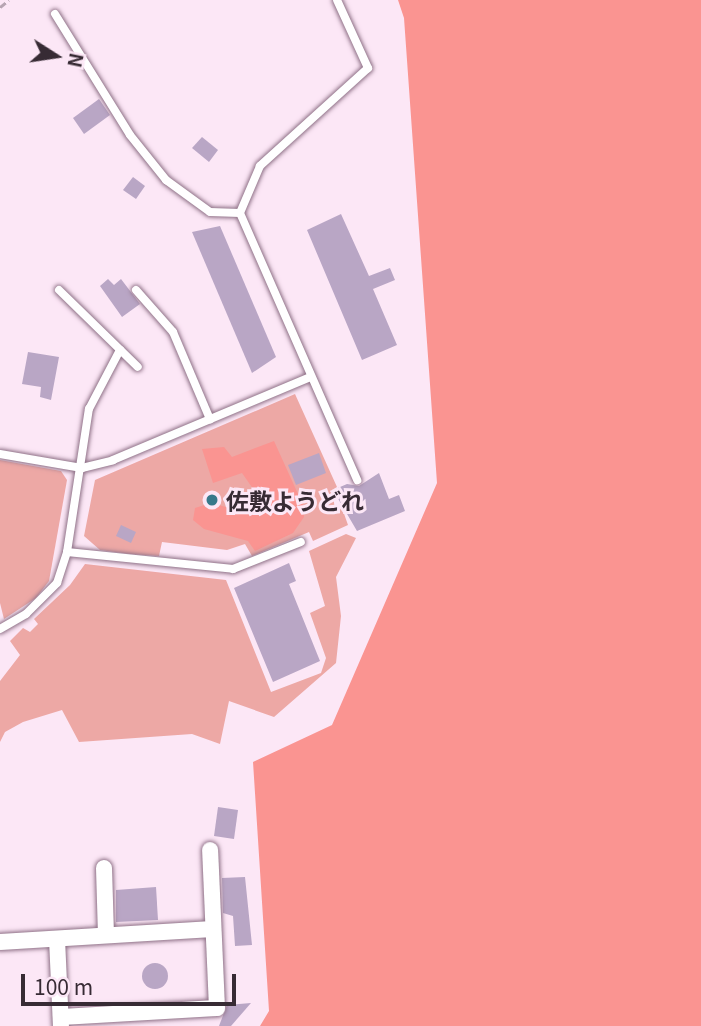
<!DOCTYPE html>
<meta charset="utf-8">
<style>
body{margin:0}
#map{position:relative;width:701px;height:1026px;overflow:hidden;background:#fce7f6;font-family:Georgia,"Noto Sans JP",serif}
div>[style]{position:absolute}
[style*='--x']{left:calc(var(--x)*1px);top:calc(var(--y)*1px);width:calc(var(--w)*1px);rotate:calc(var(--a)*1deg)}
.green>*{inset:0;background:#eda8a5}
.forest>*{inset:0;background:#fa9491}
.building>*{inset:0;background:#b9a6c5}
.round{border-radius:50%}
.path>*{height:2.5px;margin-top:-1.25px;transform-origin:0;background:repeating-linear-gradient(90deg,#b7a5b2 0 7px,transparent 0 10.5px)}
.roads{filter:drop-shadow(0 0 2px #8f7187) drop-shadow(0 0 2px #8f7187)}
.lane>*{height:8px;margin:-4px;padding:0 4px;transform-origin:4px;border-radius:4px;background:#fff}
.street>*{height:16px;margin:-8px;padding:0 8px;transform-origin:8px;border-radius:8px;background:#fff}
.dots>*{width:19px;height:19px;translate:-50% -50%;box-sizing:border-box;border:4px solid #fce7f6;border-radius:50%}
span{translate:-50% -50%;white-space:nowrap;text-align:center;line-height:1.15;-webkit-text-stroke:6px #fce7f6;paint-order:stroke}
.poi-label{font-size:23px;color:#372b34;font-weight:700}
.left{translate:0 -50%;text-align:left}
.north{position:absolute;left:21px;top:21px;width:70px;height:70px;-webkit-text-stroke:5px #fce7f6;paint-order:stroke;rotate:102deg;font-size:19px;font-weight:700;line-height:28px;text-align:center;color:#372b34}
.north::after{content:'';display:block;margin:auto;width:24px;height:32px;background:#372b34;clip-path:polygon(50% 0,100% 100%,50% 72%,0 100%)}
.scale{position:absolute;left:21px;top:974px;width:215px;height:32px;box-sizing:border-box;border:4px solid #372b34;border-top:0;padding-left:9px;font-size:21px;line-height:24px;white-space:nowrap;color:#372b34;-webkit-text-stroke:5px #fce7f6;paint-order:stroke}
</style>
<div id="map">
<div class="green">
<i style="clip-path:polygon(295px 394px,337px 487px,332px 490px,335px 509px,342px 508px,348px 525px,313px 541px,309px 532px,252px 556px,245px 544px,227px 550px,162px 542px,159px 556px,130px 554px,100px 550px,84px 536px,95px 480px)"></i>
<i style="clip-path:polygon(0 460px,61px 471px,67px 480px,49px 581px,36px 598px,4px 619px,0 603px)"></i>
<i style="clip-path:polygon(346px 534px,356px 538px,336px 577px,341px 616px,336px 663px,274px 717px,229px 701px,220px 744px,192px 734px,79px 742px,62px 710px,23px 722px,5px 732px,0 742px,0 681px,20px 655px,10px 641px,23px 628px,30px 632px,38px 624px,34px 619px,70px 585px,85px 564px,226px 580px,271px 692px,321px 673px,326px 658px,310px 613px,325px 606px,309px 551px)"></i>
</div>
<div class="forest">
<i style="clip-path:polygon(398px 0,701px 0,701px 1026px,260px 1026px,269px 1011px,253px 762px,332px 725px,437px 483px,404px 18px)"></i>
<i style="clip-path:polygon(274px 441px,303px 505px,304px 517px,293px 533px,255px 551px,248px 541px,204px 529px,193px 520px,195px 508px,211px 503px,237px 510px,238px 502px,256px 493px,242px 473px,213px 483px,202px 449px,224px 447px,232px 457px)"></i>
</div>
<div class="building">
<i style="clip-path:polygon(99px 99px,110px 115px,84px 134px,73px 118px)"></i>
<i style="clip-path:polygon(202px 137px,218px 150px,209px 162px,192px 148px)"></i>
<i style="clip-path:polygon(133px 177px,145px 186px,136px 199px,123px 190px)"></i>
<i style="clip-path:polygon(341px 214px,369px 276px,390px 268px,395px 280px,373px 289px,397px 345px,362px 360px,307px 230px)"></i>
<i style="clip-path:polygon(220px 226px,276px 357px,252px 373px,192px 232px)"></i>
<i style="clip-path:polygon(108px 279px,114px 285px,121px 279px,140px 304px,122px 317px,100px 286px)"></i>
<i style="clip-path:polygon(28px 352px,59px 357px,51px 400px,40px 397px,41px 387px,22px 384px)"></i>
<i style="clip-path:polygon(319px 453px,326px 473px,296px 485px,288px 465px)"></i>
<i style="clip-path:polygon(379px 473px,389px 499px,399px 495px,405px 511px,357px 531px,333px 490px,347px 484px,359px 486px)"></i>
<i style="clip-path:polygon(121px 525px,136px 532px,131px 543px,116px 536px)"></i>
<i style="clip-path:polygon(289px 563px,296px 581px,289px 584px,320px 661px,273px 682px,234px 588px)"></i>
<i style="clip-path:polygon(218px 807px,238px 810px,234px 839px,214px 836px)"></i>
<i style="clip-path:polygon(245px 877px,252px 945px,235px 946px,233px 916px,223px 913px,222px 878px)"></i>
<i style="clip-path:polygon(156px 887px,158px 920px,116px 922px,116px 890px)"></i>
<i class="round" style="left:142px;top:963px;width:26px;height:26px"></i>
<i style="clip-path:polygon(251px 1003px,231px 1026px,219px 1026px,227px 1005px)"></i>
</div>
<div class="path">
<i style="--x:0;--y:7;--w:11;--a:-38"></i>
</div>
<div class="roads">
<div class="lane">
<i style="--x:337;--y:0;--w:75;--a:65.5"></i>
<i style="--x:368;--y:68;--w:146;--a:137.8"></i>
<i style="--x:260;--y:166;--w:51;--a:113.1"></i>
<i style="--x:240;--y:213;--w:292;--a:66.3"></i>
<i style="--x:55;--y:14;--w:142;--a:58.2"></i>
<i style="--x:130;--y:135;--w:58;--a:51.3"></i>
<i style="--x:166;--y:180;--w:54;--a:36"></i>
<i style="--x:210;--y:212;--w:30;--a:2"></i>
<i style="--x:59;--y:290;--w:110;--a:44.3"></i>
<i style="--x:136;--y:290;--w:56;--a:48.6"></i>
<i style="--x:173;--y:332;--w:95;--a:67"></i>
<i style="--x:0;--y:454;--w:83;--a:9.7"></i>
<i style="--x:82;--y:468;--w:32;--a:-14"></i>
<i style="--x:113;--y:460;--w:214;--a:-22.8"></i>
<i style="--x:67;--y:552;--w:167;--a:5.8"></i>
<i style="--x:233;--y:569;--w:73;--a:-21.7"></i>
<i style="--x:0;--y:629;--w:30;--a:-30"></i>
<i style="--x:26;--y:614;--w:44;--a:-45"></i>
<i style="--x:57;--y:583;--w:33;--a:-72"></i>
<i style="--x:67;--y:552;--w:145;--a:-81.3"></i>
<i style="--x:89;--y:409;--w:67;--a:-62.3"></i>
</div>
<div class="street">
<i style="--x:104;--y:868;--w:66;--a:88.3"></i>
<i style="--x:57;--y:939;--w:87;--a:87.4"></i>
<i style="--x:0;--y:942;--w:213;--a:-3.5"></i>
<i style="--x:61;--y:1017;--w:156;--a:-3.3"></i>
<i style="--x:217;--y:1008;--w:158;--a:-92.5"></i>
</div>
</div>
<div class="dots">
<i style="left:212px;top:500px;background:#37798b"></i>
</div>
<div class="poi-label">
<span class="left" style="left:226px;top:500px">佐敷ようどれ</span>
</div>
<div class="north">N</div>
<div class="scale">100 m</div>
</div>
